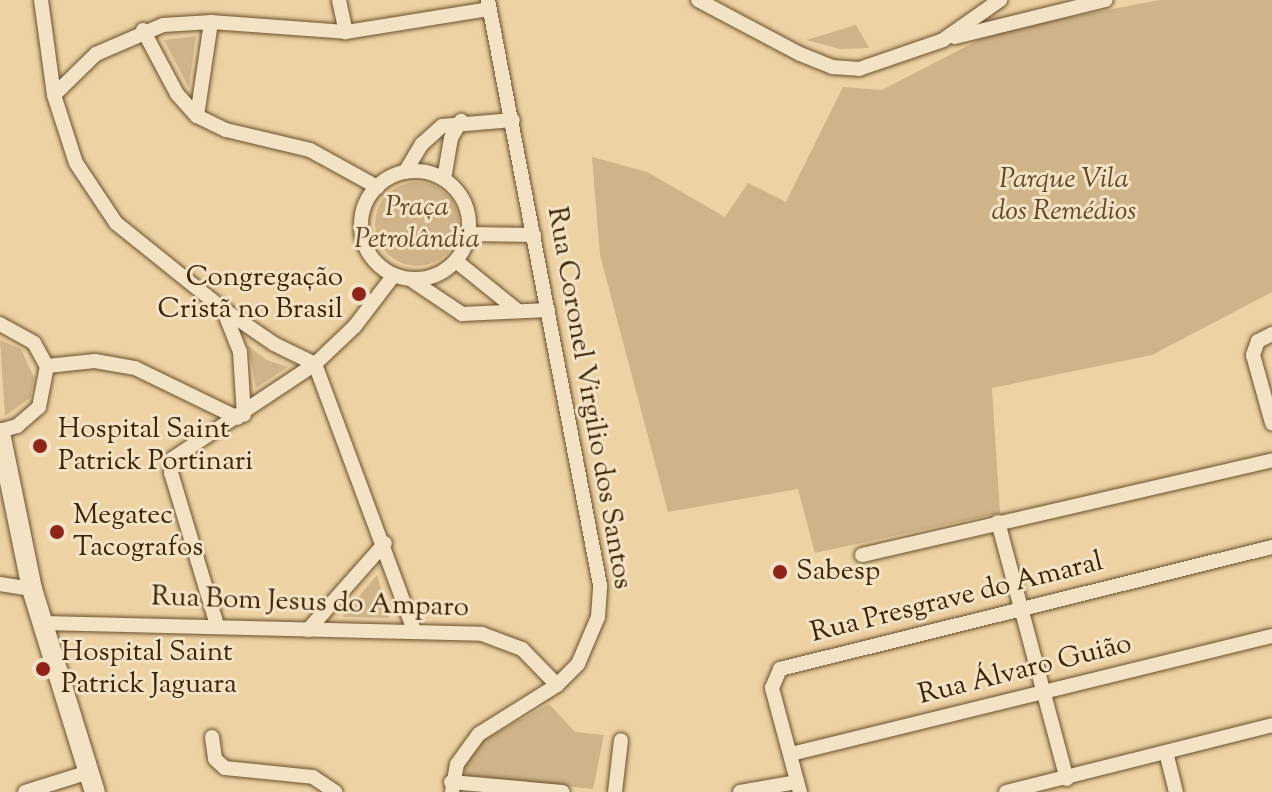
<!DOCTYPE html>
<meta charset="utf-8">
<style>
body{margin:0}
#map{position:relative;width:1272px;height:792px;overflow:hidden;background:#edd2a4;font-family:"Sorts Mill Goudy",serif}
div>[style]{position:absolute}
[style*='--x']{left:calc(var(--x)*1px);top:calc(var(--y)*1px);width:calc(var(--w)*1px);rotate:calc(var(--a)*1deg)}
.green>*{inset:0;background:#cfb489}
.round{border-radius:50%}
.roads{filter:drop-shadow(0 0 2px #69502c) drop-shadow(0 0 2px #69502c)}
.minor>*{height:14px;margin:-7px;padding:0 7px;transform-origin:7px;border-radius:7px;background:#f3e2c4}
.minor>.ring{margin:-7px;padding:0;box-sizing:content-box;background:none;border:14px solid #f3e2c4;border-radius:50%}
.secondary>*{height:20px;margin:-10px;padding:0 10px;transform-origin:10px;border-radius:10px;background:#f3e2c4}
.dots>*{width:22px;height:22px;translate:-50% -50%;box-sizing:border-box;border:4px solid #f3e2c4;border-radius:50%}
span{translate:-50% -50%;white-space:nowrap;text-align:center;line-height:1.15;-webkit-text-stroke:6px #f3e2c4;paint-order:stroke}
.park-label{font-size:28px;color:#624825;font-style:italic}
.poi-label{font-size:28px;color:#3d2404}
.right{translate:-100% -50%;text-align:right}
.left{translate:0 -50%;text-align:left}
.street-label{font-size:28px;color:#3d2404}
</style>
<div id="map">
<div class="green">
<i style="clip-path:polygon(1159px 0,1272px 0,1272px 292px,1152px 355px,992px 388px,1000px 513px,815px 553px,798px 489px,668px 512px,600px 255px,592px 157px,647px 172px,725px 217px,748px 183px,786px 202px,843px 87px,882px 90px,994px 32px)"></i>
<i style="clip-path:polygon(856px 25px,869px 48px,840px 49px,806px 40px)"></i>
<i style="clip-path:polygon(196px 36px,191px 72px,189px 88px,164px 40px)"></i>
<i class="round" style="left:375px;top:182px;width:84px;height:84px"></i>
<i style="clip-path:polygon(0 340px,21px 349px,34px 378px,30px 398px,5px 416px)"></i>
<i style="clip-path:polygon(248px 346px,267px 360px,288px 367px,256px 388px)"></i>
<i style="clip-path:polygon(377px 575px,389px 618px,344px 617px,343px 615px)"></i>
<i style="clip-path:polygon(549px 704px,575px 732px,604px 735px,593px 789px,467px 776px,464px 769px,479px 743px)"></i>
</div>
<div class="roads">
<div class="minor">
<i style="--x:41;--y:0;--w:96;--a:82.2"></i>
<i style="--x:54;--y:95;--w:71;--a:72.1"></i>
<i style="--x:76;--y:163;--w:72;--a:56.3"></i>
<i style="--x:116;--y:223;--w:137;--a:38.8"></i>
<i style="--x:223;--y:309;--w:46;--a:68.4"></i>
<i style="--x:240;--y:352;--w:63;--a:86.4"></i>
<i style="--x:339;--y:0;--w:33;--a:78"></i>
<i style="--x:698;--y:0;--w:115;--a:27.9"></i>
<i style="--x:800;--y:54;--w:35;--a:22"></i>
<i style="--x:832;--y:67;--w:27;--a:4"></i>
<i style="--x:859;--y:69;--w:89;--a:-19"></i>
<i style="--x:943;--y:40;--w:70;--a:-35.1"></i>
<i style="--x:143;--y:30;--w:72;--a:62"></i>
<i style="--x:177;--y:94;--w:30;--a:48"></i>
<i style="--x:197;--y:116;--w:32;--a:26"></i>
<i style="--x:226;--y:130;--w:86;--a:13.4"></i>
<i style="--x:310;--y:150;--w:77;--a:28.9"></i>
<i style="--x:955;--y:37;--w:155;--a:-13.8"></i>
<i style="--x:54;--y:95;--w:59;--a:-44.3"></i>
<i style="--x:96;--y:54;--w:73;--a:-23.4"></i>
<i style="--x:163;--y:25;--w:48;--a:-3.6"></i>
<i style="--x:211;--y:22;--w:135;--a:4.2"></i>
<i style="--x:346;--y:32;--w:145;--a:-9.1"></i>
<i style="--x:197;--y:116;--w:95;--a:-81.5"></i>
<i class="ring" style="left:361px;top:171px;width:94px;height:94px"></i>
<i style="--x:405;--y:172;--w:33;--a:-59"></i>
<i style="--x:422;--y:144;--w:27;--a:-42"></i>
<i style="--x:442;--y:126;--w:71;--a:-4.8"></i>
<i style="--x:444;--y:179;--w:42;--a:-80.3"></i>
<i style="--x:451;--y:138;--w:20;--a:-60"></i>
<i style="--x:468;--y:234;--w:66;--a:0.9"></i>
<i style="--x:456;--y:261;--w:80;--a:38.9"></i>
<i style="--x:410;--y:279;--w:63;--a:33.9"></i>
<i style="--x:462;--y:314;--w:86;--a:-2.7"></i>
<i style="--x:226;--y:311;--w:58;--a:34.5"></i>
<i style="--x:274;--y:344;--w:46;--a:26"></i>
<i style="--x:0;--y:324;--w:39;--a:29"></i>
<i style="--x:34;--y:343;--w:26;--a:61"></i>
<i style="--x:47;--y:366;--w:42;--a:101"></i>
<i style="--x:39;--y:407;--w:29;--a:139"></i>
<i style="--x:17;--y:426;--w:18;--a:164"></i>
<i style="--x:1272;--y:334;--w:16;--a:153"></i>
<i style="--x:1258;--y:341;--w:15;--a:110"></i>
<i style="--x:1253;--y:355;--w:71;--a:74.4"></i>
<i style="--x:315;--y:364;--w:284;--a:69.6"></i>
<i style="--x:47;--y:366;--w:48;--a:-5.9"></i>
<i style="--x:95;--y:361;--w:41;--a:9.9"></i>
<i style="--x:135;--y:368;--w:114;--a:25.9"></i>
<i style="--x:998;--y:522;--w:266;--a:75"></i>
<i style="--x:862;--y:555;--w:421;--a:-13"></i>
<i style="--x:0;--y:584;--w:32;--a:9"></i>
<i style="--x:44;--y:623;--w:438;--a:1.4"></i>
<i style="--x:482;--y:634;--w:43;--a:20.6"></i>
<i style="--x:522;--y:649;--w:50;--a:45.8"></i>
<i style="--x:217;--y:625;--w:159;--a:-106.8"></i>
<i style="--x:171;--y:473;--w:14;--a:-86"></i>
<i style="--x:172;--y:459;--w:172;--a:-33.6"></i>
<i style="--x:315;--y:364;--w:55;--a:-43.5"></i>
<i style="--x:355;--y:326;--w:64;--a:-52.6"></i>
<i style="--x:308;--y:630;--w:116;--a:-48.5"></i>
<i style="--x:212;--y:737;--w:22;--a:82"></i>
<i style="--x:215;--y:759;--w:13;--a:42"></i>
<i style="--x:225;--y:768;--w:88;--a:5.8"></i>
<i style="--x:313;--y:777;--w:27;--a:34"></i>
<i style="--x:1166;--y:752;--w:41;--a:76"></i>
<i style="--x:791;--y:754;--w:495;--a:-13.8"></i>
<i style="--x:451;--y:782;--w:112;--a:5.1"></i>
<i style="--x:25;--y:792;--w:67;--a:-17.4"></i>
<i style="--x:452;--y:792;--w:28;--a:-80"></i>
<i style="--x:457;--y:764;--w:37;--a:-54"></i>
<i style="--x:479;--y:734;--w:92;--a:-32.1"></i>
<i style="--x:557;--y:685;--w:30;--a:-45"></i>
<i style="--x:578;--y:664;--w:51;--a:-66.9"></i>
<i style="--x:598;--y:617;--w:32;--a:-86"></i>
<i style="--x:600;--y:585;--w:596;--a:-100.84"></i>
<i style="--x:615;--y:792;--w:52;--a:-83.4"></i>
<i style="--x:740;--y:792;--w:58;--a:-10"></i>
<i style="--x:800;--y:792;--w:108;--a:-105.1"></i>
<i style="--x:772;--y:688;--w:21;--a:-67"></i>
<i style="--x:780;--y:669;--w:507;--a:-13.93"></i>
<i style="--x:1006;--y:792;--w:274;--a:-14.1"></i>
</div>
<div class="secondary">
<i style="--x:0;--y:433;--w:159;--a:78.4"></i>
<i style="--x:32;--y:589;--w:213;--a:72.8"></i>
</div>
</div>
<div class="dots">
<i style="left:359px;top:294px;background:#8f2418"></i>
<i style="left:40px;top:446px;background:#8f2418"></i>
<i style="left:57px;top:532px;background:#8f2418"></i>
<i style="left:780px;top:572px;background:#8f2418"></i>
<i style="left:43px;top:669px;background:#8f2418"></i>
</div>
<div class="park-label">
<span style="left:1064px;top:196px">Parque Vila<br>dos Remédios</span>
<span style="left:417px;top:224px">Praça<br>Petrolândia</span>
</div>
<div class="poi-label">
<span class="right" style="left:343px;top:294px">Congregação<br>Cristã no Brasil</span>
<span class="left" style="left:58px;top:446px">Hospital Saint<br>Patrick Portinari</span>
<span class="left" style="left:73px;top:532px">Megatec<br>Tacografos</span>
<span class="left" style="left:796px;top:572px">Sabesp</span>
<span class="left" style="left:61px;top:669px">Hospital Saint<br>Patrick Jaguara</span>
</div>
<div class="street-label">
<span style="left:589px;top:398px;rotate:80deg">Rua Coronel Virgilio dos Santos</span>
<span style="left:957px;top:598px;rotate:-14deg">Rua Presgrave do Amaral</span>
<span style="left:310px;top:603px;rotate:2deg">Rua Bom Jesus do Amparo</span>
<span style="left:1025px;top:670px;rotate:-14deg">Rua Álvaro Guião</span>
</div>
</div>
